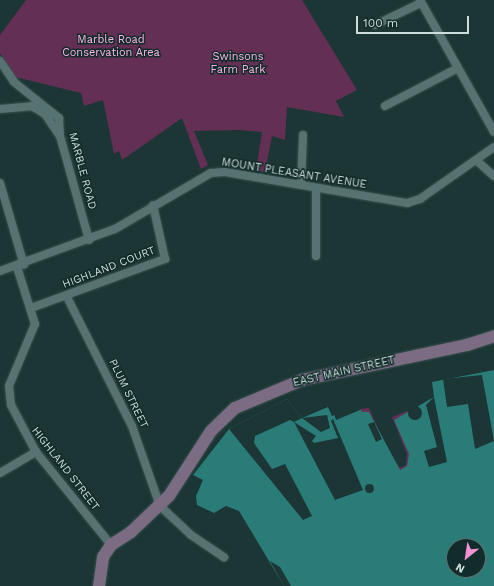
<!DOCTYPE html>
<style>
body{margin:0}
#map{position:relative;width:494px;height:586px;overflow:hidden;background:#1b3634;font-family:"Work Sans",sans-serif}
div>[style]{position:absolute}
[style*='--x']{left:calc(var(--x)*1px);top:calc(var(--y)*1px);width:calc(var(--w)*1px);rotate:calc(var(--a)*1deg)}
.green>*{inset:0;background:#642f55}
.water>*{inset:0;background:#297c77}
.pier>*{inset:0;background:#1b3634}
.round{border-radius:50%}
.roads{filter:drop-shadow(0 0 1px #3b5351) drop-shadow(0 0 1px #3b5351)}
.minor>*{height:8px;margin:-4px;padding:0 4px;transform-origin:4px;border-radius:4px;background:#567371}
.secondary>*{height:12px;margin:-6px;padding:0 6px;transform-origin:6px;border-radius:6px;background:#7b6c84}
span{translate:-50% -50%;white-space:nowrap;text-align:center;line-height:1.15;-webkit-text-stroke:3px #112c2a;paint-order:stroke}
.park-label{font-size:11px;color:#fdb6e6}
.street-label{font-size:11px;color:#cddddb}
.north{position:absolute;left:446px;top:538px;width:40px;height:40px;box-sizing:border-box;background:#112c2a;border:1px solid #5c7371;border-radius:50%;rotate:210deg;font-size:11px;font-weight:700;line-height:16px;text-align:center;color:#cddddb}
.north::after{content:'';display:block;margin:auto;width:14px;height:18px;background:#f391d5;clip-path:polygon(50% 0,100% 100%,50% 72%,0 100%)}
.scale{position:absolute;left:356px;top:16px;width:113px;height:18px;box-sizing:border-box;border:2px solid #cddddb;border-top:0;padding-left:5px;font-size:12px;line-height:14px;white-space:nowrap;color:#cddddb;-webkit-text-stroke:3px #112c2a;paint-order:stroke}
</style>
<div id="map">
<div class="green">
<i style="clip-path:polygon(26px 0,302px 0,357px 90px,336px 101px,344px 117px,287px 107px,285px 140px,272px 136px,265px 172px,256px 171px,262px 132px,239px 130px,194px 131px,208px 165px,201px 169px,182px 118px,122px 160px,119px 151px,114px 154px,103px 100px,84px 106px,81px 93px,15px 77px,0 53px,0 35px)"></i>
<i style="clip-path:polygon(369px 408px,386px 447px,400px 468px,406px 465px,407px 454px,392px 417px,407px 411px,411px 420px,414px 461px,395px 475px,360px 409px)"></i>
</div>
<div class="water">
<i style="clip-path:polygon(evenodd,494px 370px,494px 586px,284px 586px,239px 511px,226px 506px,214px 513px,197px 505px,196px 496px,203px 480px,193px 475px,229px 429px,287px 399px,302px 418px,328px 407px,332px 416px,358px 406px,362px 412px,369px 412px,400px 470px,407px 466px,409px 454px,394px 420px,434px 397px,432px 382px,494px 370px,454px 546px,478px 546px,478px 570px,454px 570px,454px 546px)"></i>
</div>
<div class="pier">
<i style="clip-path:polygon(482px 375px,494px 441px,475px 449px,468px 404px,447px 407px,443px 379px)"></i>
<i style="clip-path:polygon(434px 397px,447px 462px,429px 467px,424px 451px,437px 447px,426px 405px)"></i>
<i style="clip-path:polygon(287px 399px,302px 418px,327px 415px,330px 428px,321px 432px,302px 418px,294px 422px,316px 436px,312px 441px,314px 443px,338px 438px,331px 421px,333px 419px,363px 490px,335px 500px,294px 422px,290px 420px,255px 436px,254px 443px,272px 469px,285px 464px,312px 516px,303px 520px,229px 429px)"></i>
<i style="clip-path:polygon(359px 404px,360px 410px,336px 420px,334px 414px)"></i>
<i class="round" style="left:408px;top:406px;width:14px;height:14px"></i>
<i style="clip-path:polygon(374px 422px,382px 439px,376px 442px,368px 424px)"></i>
<i class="round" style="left:364.5px;top:483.5px;width:9px;height:9px"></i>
<i style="clip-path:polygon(270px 561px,280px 567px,291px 586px,284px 586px)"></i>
</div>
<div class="roads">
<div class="minor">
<i style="--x:420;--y:0;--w:151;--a:60.7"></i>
<i style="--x:375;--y:25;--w:51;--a:-25.6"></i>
<i style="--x:0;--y:61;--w:25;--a:56"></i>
<i style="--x:14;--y:82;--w:58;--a:38.7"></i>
<i style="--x:59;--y:118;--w:18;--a:87"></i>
<i style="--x:60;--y:136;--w:108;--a:74.4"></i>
<i style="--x:385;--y:106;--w:82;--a:-27.5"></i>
<i style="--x:0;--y:109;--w:32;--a:-5"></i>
<i style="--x:32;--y:106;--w:15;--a:32"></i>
<i style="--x:45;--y:114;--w:25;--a:56"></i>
<i style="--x:476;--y:160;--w:24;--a:42"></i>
<i style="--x:0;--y:183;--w:85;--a:73.7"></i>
<i style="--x:301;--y:185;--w:50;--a:-87.7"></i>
<i style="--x:316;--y:256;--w:68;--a:-90"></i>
<i style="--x:17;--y:267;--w:60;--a:72.5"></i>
<i style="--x:35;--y:324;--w:67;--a:112.8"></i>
<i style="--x:9;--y:386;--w:19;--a:84"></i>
<i style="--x:11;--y:405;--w:53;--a:62"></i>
<i style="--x:36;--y:452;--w:119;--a:51.1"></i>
<i style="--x:0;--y:271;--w:122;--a:-20.1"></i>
<i style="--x:115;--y:229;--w:111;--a:-30.3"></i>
<i style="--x:211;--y:173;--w:14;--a:-4"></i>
<i style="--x:225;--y:172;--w:185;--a:9.7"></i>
<i style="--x:407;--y:203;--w:14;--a:-17"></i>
<i style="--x:420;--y:199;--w:90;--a:-35.1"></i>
<i style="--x:67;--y:297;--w:144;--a:63.3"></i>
<i style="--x:132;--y:426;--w:85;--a:70.7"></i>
<i style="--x:160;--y:506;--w:42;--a:43.1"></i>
<i style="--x:191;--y:535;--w:40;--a:34"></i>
<i style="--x:31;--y:308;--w:143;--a:-20.1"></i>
<i style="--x:165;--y:259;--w:55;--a:-102.5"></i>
<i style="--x:0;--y:473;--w:42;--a:-30.3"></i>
</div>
<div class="secondary">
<i style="--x:99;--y:586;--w:29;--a:-82"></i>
<i style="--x:103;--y:557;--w:14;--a:-56"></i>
<i style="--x:111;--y:545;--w:24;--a:-33"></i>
<i style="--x:131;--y:532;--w:52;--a:-43.5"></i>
<i style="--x:169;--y:496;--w:77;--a:-57.1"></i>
<i style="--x:211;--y:431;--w:33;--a:-44"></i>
<i style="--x:235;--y:408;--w:73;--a:-22.7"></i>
<i style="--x:302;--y:380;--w:169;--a:-12"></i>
<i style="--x:467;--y:345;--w:28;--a:-18"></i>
</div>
</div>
<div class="park-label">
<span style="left:111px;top:47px">Marble Road<br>Conservation Area</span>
<span style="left:238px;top:64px">Swinsons<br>Farm Park</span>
</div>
<div class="street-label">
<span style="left:82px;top:171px;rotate:75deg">MARBLE ROAD</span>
<span style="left:294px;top:174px;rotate:9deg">MOUNT PLEASANT AVENUE</span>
<span style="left:109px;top:268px;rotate:-21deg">HIGHLAND COURT</span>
<span style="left:344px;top:372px;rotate:-13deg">EAST MAIN STREET</span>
<span style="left:128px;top:394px;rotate:64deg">PLUM STREET</span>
<span style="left:65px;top:469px;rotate:52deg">HIGHLAND STREET</span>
</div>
<div class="north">N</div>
<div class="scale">100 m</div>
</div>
